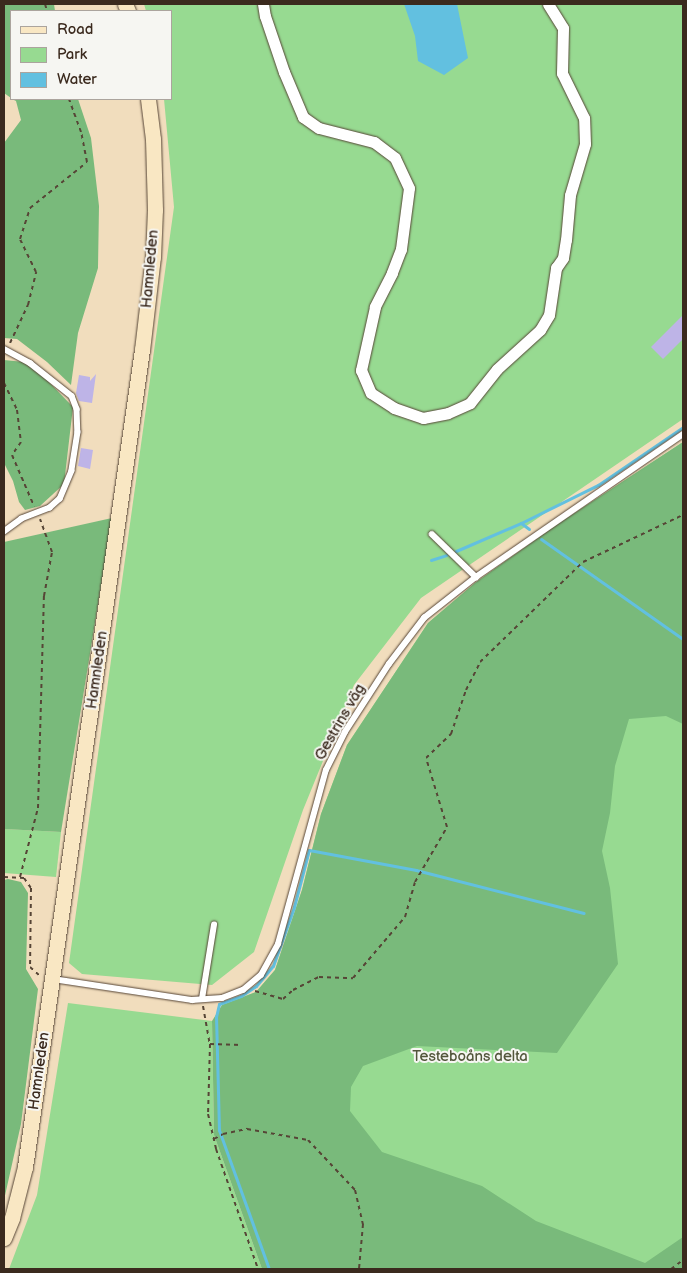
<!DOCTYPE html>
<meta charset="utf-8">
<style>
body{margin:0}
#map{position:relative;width:687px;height:1273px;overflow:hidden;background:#f1ddbd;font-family:"Balsamiq Sans",sans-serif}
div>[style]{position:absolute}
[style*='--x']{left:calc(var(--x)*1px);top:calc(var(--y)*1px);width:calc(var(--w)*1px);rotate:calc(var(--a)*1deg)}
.green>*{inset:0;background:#97da91}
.forest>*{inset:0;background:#79ba7b}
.water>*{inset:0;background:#62c0e0}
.stream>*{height:3px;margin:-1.5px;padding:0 1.5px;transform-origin:1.5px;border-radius:1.5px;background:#62c0e0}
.building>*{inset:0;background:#beb4e7}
.path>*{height:2px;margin-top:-1px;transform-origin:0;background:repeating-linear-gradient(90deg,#564536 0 4px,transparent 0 8px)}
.roads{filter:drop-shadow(0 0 1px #564536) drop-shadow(0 0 1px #564536)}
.service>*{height:5.5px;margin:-2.75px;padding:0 2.75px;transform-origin:2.75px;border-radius:2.75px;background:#fff}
.minor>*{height:11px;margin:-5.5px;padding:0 5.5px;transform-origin:5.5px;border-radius:5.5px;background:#fff}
.secondary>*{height:15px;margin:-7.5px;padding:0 7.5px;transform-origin:7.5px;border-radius:7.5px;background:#f9e7c3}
span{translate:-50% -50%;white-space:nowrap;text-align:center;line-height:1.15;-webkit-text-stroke:4px #f6f6f2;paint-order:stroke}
.street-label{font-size:15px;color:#3b2a1e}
.park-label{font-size:15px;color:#52563b}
.frame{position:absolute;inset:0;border:5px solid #3b2a1e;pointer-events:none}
.legend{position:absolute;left:10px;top:10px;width:162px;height:90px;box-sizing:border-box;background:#f6f6f2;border:1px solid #aba49d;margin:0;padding:6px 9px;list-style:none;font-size:15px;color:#3b2a1e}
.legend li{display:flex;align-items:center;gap:10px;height:25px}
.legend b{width:25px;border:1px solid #aba49d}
</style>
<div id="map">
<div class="green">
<i style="clip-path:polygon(144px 4px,683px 4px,683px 419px,421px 598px,354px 685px,303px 810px,254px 952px,212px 985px,82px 974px,69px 963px,174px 207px,164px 99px,171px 99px,171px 11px,146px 11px)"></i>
<i style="clip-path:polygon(683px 442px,683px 1269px,274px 1269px,222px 1005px,256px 992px,275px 970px,302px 890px,321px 814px,347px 745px,428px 623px,475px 583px,555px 526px)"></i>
<i style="clip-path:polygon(4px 829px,61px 832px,56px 877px,4px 873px)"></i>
<i style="clip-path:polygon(68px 1003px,212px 1021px,214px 1135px,262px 1269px,9px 1269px,37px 1195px)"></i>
</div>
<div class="forest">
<i style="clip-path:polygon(4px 4px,54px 4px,55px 11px,11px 11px,11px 98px,4px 93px)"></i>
<i style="clip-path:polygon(12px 99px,78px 99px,91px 138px,99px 206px,98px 268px,78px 333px,71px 385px,47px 362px,17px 339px,4px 338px,4px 143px,21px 120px,16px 101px)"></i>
<i style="clip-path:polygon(4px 360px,24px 362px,43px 376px,73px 407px,64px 484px,40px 506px,25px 510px,19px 502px,13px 481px,4px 463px)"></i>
<i style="clip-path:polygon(683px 442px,683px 724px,666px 716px,629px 719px,615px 766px,610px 813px,602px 851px,610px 888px,618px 964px,557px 1053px,417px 1046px,363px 1066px,351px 1087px,350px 1111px,382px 1152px,482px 1186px,536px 1221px,645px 1263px,683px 1237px,683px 1269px,262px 1269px,214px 1135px,212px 1021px,222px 1005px,256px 992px,275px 970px,302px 890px,321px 814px,347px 745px,428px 623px,475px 583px,555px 526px)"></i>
<i style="clip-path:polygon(112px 518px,61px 832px,4px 829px,4px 542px)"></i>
<i style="clip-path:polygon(8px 879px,21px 882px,28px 893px,26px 969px,38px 989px,21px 1124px,4px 1200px,4px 880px)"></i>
</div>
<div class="water">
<i style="clip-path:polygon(404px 4px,457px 4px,468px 58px,444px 75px,418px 61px,415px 36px)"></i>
</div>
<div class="stream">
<i style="--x:521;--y:523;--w:10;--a:37"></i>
<i style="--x:541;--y:539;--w:174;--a:35.2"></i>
<i style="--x:456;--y:551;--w:71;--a:-23.3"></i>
<i style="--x:521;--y:523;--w:86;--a:-26.3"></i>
<i style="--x:598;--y:485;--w:103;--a:-34.3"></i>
<i style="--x:431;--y:560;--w:16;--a:-18"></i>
<i style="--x:269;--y:1269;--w:148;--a:-109.8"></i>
<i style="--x:219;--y:1130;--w:113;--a:-91.5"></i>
<i style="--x:216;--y:1017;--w:13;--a:-77"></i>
<i style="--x:219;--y:1004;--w:23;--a:-20"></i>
<i style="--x:241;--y:996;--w:18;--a:-34"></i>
<i style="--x:256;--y:986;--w:26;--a:-50"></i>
<i style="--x:273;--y:966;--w:63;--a:-70.4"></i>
<i style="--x:294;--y:907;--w:59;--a:-75.3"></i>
<i style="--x:309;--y:850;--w:109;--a:10.6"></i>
<i style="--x:416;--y:870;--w:173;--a:14.4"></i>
</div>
<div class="building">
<i style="clip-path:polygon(683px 315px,683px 339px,663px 359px,651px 347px)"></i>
<i style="clip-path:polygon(96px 374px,92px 403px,79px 401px,76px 393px,79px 375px,90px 377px,90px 381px)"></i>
<i style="clip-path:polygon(81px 448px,93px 450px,90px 469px,78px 466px)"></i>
</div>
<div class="path">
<i style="--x:45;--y:4;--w:7;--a:74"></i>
<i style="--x:10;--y:343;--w:42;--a:-64.7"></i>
<i style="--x:28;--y:305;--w:34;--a:-76"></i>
<i style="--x:36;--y:272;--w:37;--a:-116"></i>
<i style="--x:20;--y:239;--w:33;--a:-72"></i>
<i style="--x:30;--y:208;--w:73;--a:-38.9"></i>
<i style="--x:87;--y:162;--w:31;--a:-101"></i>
<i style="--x:81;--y:132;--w:35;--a:-110"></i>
<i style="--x:4;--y:383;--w:30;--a:64"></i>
<i style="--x:17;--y:410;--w:32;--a:83"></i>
<i style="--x:21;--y:442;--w:16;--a:125"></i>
<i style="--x:12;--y:455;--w:56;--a:66.7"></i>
<i style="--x:4;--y:877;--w:20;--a:3"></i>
<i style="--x:24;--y:878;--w:12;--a:55"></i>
<i style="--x:31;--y:888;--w:79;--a:90.7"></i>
<i style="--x:30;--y:967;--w:15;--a:42"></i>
<i style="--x:20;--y:877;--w:71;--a:-75.4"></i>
<i style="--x:38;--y:808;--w:212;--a:-88.4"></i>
<i style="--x:44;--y:596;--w:45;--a:-79.7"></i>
<i style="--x:52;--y:552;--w:35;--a:-110"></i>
<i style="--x:255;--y:991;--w:29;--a:16"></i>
<i style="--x:283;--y:999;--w:13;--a:-42"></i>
<i style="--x:293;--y:990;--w:29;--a:-27"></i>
<i style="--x:319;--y:977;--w:34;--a:2"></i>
<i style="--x:353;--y:978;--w:80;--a:-49.6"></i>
<i style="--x:405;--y:917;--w:36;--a:-74"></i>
<i style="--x:415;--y:882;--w:64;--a:-59.8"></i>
<i style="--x:447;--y:827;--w:72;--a:-106.9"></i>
<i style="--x:426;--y:758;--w:35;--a:-44"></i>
<i style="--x:451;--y:734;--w:46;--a:-71.2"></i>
<i style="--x:466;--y:690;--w:31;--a:-63"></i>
<i style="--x:480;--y:662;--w:144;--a:-44.2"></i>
<i style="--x:583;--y:562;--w:110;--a:-25.2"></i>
<i style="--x:203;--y:1006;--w:39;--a:80"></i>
<i style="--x:210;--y:1044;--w:70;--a:91.6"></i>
<i style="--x:208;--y:1114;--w:36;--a:77"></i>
<i style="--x:216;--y:1149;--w:127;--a:70.7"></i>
<i style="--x:210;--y:1044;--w:32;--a:2"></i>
<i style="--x:214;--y:1139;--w:10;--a:-29"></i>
<i style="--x:223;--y:1134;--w:25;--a:-12"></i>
<i style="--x:247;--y:1129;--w:62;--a:10.2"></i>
<i style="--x:308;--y:1140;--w:69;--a:46.8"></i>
<i style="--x:355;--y:1190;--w:35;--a:77"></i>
<i style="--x:363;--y:1224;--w:45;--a:95.1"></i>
<i style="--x:671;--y:1269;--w:15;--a:-37"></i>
</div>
<div class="roads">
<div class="service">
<i style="--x:4;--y:349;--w:30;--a:28"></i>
<i style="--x:30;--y:363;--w:53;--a:38.2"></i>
<i style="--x:72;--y:396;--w:14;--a:69"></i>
<i style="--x:77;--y:409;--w:23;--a:88"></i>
<i style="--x:78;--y:432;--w:39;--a:99"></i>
<i style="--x:72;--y:471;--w:30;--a:113"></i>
<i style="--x:60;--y:499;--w:13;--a:138"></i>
<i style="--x:50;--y:508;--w:30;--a:159"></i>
<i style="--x:22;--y:519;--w:22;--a:144"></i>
<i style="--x:432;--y:534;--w:62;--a:44.3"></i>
<i style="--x:53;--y:979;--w:141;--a:8.6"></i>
<i style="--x:192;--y:1000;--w:30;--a:-4"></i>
<i style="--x:222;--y:998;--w:22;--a:-21"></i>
<i style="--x:243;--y:990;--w:23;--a:-40"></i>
<i style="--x:261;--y:975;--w:35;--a:-61"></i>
<i style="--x:278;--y:944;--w:180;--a:-74.6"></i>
<i style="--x:326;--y:770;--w:42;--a:-63.4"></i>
<i style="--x:345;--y:732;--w:81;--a:-57.1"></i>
<i style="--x:389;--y:664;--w:58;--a:-52.7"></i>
<i style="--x:424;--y:618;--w:66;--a:-38.3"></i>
<i style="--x:476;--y:577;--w:252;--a:-34.6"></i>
<i style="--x:202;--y:999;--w:75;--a:-80.8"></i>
</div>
<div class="minor">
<i style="--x:263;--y:4;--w:12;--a:81"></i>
<i style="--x:265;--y:16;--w:59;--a:71.3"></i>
<i style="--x:284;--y:72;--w:49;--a:67.1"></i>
<i style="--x:303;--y:117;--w:19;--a:35"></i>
<i style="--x:319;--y:128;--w:57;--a:14.3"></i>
<i style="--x:374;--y:142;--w:26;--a:37"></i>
<i style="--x:395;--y:158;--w:33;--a:65"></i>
<i style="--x:409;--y:188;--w:62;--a:97.5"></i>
<i style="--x:401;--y:249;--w:26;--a:111"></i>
<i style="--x:392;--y:273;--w:38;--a:117"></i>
<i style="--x:375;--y:307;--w:65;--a:102.5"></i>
<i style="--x:361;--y:370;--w:25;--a:67"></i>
<i style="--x:371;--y:393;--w:27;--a:33"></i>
<i style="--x:394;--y:408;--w:31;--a:19"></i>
<i style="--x:423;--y:418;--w:25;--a:-11"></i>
<i style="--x:448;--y:413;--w:24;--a:-24"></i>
<i style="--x:470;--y:403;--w:43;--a:-51.5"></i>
<i style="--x:497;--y:369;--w:58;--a:-42.2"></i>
<i style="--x:540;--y:330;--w:17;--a:-59"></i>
<i style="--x:549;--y:315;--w:48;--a:-81.5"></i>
<i style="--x:556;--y:268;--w:12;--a:-55"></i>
<i style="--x:563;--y:258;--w:18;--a:-81"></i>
<i style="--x:566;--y:240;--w:45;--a:-84.9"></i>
<i style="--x:570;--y:195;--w:53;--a:-73.6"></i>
<i style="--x:585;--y:144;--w:26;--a:-92"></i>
<i style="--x:584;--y:118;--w:50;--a:-116.1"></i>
<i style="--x:562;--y:73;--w:45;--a:-88.7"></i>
<i style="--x:563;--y:28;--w:28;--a:-122"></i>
</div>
<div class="secondary">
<i style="--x:125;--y:4;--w:8;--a:67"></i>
<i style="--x:4;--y:1238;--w:22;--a:-68"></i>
<i style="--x:12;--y:1218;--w:53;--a:-75.7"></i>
<i style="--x:25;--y:1167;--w:825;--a:-81.85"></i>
<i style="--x:142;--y:350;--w:94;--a:-83.3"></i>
<i style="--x:153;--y:257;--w:47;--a:-87.6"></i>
<i style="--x:155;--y:210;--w:71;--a:-91.6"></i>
<i style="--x:153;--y:139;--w:40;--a:-97.1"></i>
</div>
</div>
<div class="street-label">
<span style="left:150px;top:269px;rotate:-85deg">Hamnleden</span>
<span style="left:97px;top:670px;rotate:-82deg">Hamnleden</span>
<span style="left:340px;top:722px;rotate:-60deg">Gestrins väg</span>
<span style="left:39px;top:1071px;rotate:-82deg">Hamnleden</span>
</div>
<div class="park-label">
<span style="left:470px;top:1057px">Testeboåns delta</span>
</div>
<div class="frame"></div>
<ul class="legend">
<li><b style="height:6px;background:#f9e7c3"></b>Road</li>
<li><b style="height:14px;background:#97da91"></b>Park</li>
<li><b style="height:14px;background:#62c0e0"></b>Water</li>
</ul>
</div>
